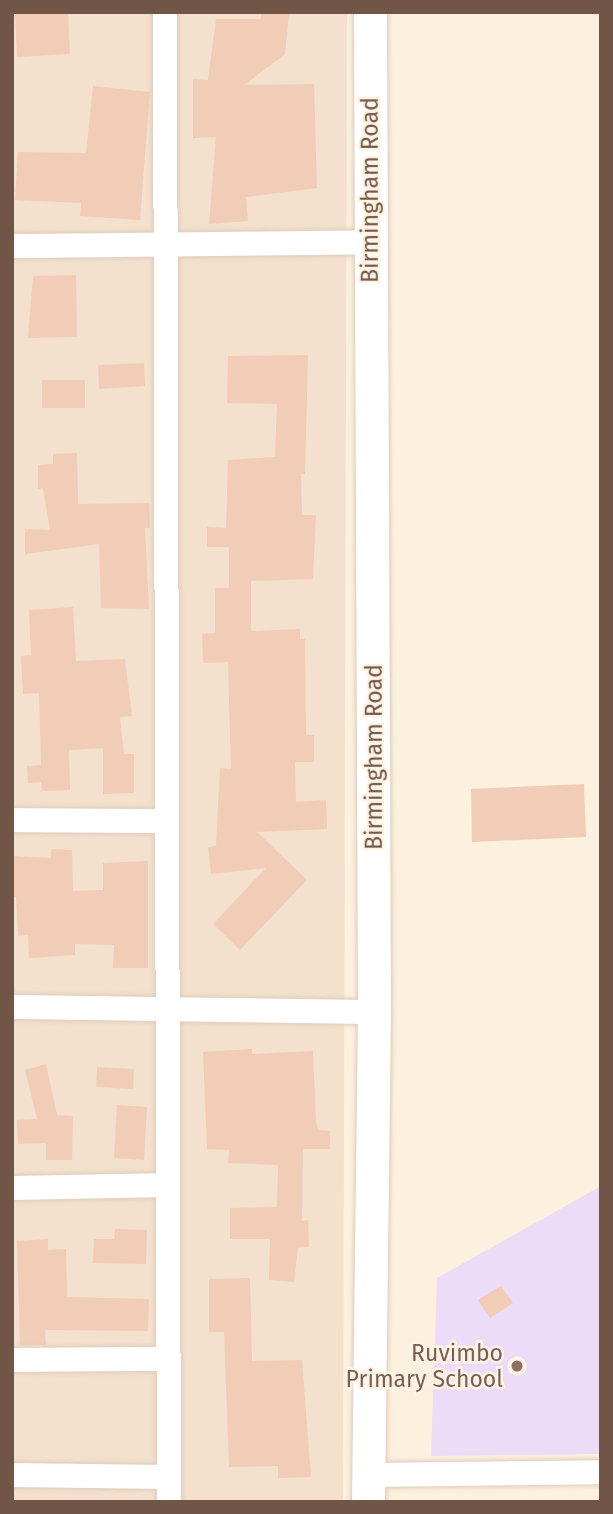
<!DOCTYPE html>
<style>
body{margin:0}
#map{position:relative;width:613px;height:1514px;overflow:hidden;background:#fcf0de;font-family:"Fira Sans",sans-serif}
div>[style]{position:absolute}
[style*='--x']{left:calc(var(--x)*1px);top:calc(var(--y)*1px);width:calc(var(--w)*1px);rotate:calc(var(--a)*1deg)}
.residential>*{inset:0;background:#f3e1cd}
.education>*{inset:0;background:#eddcf8}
.building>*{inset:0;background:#f1ccb6}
.roads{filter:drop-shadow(0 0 2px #dfcbbb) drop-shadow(0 0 2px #dfcbbb)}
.street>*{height:24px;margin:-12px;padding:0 12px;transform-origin:12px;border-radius:12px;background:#fff}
.secondary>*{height:33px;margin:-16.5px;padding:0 16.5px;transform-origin:16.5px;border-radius:16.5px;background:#fff}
.dots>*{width:19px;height:19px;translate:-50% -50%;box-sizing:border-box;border:4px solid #fff4e4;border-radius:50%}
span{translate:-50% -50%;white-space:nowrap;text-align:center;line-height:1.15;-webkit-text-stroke:5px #fff4e4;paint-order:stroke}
.street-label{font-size:23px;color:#715547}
.education-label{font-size:23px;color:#785e54}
.right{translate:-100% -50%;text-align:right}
.frame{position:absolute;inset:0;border:14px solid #715547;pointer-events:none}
</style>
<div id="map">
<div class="residential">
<i style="clip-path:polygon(12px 12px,347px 12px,343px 1502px,12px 1502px)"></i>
</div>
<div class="education">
<i style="clip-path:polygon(601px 1186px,601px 1454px,431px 1456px,437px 1278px)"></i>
</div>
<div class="building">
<i style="clip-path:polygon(15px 12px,68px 12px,70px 54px,17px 57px)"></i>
<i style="clip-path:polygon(261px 12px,289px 12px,285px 54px,244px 85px,314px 84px,317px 188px,246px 197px,248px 221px,209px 224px,216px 137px,193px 138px,193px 79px,208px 80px,216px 19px,261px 19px)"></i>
<i style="clip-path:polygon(93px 86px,150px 92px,140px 220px,80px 216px,81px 203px,15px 200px,18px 152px,86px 153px)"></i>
<i style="clip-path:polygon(76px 275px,77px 337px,28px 338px,33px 276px)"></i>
<i style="clip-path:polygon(308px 355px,305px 474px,301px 474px,302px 515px,316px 515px,313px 579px,251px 581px,251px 631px,300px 629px,300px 639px,305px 639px,306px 735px,314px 735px,314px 762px,295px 762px,296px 802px,326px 800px,327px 829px,257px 832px,307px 880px,240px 950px,213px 924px,266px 868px,211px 874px,208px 847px,216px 846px,220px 768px,231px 769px,229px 701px,228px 662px,203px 663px,202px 634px,215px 633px,215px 588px,229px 588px,229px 547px,207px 547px,207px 527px,226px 528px,228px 460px,275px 457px,277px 404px,227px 403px,228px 356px)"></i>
<i style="clip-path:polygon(144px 363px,145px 386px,99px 389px,98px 365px)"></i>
<i style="clip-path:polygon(42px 380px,85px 380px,85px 408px,42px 408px)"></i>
<i style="clip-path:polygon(77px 453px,78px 504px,149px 503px,150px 528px,145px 528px,149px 609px,101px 608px,99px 544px,25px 554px,25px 529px,50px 530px,43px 488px,38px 489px,38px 465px,53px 464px,53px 454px)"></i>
<i style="clip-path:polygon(73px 607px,76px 661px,125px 659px,132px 716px,120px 717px,124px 754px,134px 754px,134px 793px,103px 794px,103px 748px,69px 750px,70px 790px,42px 791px,41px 782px,28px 783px,27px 766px,41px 765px,39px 693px,23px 694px,21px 656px,31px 655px,29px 610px)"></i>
<i style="clip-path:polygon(584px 784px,586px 837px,472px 842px,471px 789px)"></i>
<i style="clip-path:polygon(51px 849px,72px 850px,73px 891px,103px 890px,103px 863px,148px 861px,148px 968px,113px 968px,114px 945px,75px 944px,75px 955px,29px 958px,28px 935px,18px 936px,16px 897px,12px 897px,14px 856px,51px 858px)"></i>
<i style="clip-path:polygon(252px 1049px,252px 1054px,313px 1051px,316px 1121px,318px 1130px,330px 1131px,330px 1149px,303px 1149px,302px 1221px,308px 1220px,309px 1247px,298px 1248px,294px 1282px,269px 1280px,270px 1239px,230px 1239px,230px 1208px,277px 1207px,278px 1165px,228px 1163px,229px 1150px,207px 1149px,203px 1052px)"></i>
<i style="clip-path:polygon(46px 1064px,57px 1115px,73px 1116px,72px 1160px,46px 1160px,46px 1143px,18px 1144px,17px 1120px,37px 1119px,25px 1070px)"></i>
<i style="clip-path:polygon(97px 1067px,134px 1069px,133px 1089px,96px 1087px)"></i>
<i style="clip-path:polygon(117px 1105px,147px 1107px,144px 1160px,114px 1158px)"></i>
<i style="clip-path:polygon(115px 1229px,147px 1230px,146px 1264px,93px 1263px,94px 1239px,114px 1239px)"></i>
<i style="clip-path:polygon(48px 1239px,48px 1250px,66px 1249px,67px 1297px,149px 1299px,148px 1331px,45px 1330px,46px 1345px,20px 1345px,17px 1241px)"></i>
<i style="clip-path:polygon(250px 1278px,252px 1361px,302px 1360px,311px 1477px,278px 1478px,278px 1466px,229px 1467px,224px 1332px,209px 1332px,209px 1279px)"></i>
<i style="clip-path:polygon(501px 1286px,513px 1303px,490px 1318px,478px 1300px)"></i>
</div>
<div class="roads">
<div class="street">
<i style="--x:165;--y:12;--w:1490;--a:89.85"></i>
<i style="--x:12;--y:246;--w:356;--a:-0.6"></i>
<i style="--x:12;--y:820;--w:153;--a:0.4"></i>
<i style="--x:12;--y:1007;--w:362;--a:0.8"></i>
<i style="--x:12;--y:1188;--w:156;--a:-1.1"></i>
<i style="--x:12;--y:1360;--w:156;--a:-0.4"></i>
<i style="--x:12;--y:1475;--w:157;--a:0.7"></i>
<i style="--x:369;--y:1475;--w:232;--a:-0.7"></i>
</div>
<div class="secondary">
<i style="--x:368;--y:1502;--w:490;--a:-89.3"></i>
<i style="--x:374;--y:1012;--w:1000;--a:-90.23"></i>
</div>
</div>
<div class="dots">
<i style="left:517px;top:1366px;background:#8d6e63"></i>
</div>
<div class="street-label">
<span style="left:370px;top:190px;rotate:-90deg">Birmingham Road</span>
<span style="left:374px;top:757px;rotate:-90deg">Birmingham Road</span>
</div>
<div class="education-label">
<span class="right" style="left:503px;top:1366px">Ruvimbo<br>Primary School</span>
</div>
<div class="frame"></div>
</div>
